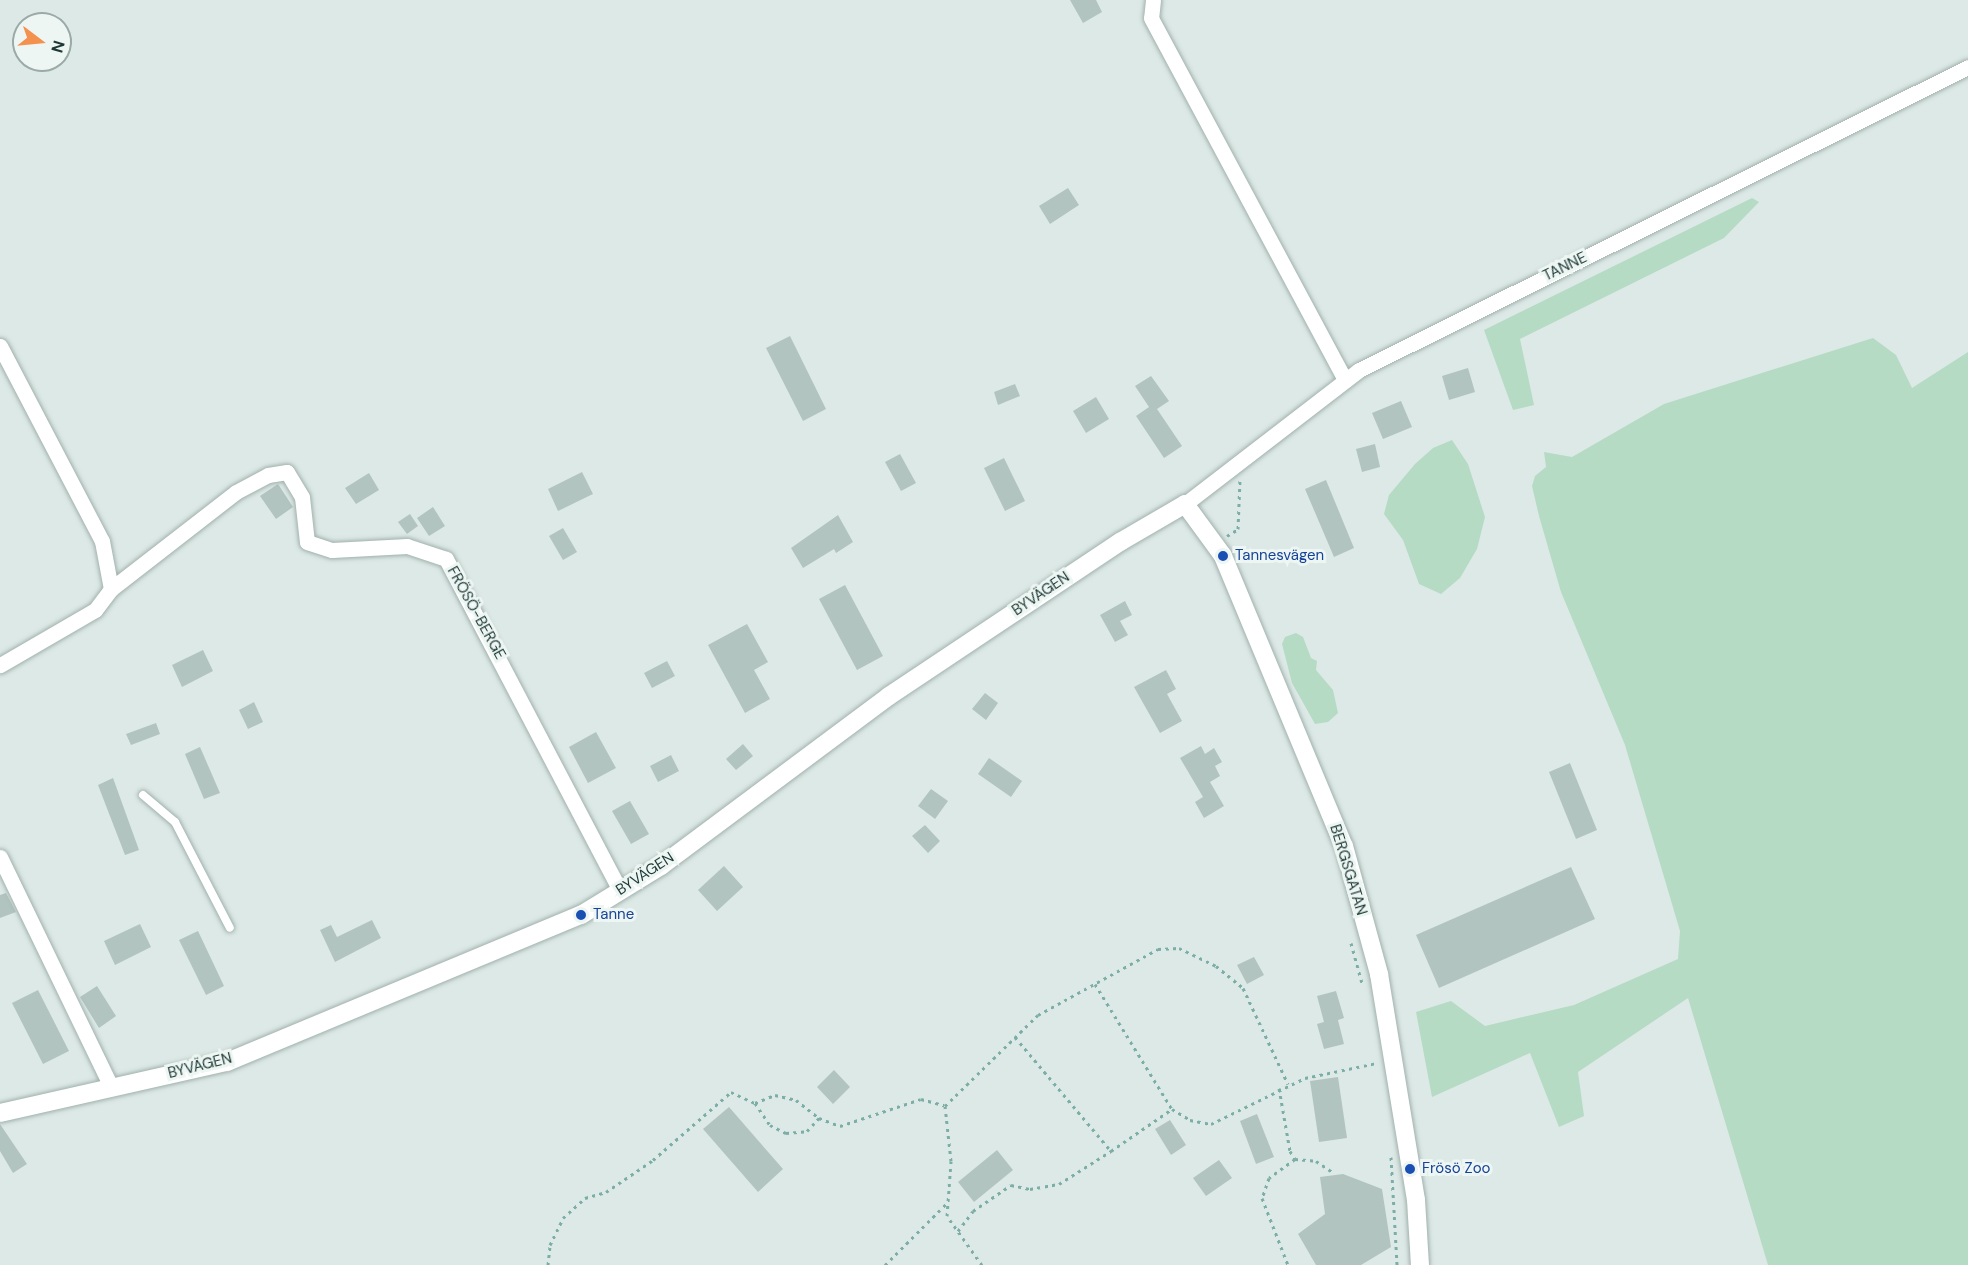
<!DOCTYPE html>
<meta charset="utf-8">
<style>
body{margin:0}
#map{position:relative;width:1968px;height:1265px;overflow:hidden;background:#dde9e6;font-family:"DM Sans",sans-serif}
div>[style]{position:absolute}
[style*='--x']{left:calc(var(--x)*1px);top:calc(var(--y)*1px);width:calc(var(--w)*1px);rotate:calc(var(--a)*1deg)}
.green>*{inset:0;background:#b5dbc5}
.building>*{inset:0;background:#b2c4bf}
.path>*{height:3px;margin-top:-1.5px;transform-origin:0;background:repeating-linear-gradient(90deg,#7caea6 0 3px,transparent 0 7.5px)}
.roads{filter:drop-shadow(0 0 2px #a0b1ad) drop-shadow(0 0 2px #a0b1ad)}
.lane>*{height:8px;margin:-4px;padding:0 4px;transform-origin:4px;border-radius:4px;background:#fff}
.street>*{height:15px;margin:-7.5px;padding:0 7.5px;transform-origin:7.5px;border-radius:7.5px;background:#fff}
.secondary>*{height:18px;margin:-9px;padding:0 9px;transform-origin:9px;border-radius:9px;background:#fff}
.dots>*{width:16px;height:16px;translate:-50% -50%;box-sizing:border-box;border:3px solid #edf6f3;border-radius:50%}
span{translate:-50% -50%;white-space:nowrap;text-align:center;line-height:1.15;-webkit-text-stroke:6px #edf6f3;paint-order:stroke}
.street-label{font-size:15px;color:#1e3935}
.transit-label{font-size:15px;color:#164399}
.left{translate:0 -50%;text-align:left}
.north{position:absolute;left:12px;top:12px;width:60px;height:60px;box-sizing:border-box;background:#edf6f3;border:2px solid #9aaaa7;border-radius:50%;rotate:106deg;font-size:16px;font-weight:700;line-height:24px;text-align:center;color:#1e3935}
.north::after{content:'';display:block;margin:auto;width:21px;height:27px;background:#f5914f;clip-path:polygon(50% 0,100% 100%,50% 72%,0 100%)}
</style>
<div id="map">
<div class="green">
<i style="clip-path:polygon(1752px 198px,1759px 202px,1724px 238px,1520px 339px,1534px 405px,1513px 410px,1484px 330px)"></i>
<i style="clip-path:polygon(1873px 338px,1896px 355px,1912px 388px,1968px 352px,1968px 1265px,1768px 1265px,1688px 998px,1578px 1072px,1584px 1116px,1559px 1127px,1530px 1053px,1432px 1097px,1416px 1012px,1451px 1001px,1485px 1026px,1574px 1005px,1678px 959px,1680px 931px,1625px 745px,1561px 592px,1539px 516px,1532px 486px,1535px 476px,1546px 467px,1544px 452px,1572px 457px,1664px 404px)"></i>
<i style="clip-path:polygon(1452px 440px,1468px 464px,1485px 517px,1477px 549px,1460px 578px,1441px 594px,1419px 584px,1403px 540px,1384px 514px,1389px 495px,1415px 464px,1433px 448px)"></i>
<i style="clip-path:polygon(1296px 633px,1303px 637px,1311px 658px,1317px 661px,1316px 670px,1333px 690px,1338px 713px,1328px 722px,1315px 724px,1292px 683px,1282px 644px,1285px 637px)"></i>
</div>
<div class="building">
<i style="clip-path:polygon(1070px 0,1096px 0,1102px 12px,1083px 23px)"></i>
<i style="clip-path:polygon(1068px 188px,1079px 205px,1050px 224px,1039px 206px)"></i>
<i style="clip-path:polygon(790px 336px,826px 409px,803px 421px,766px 348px)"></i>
<i style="clip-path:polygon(1468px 368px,1475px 392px,1449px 400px,1442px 376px)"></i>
<i style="clip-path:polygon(1151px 376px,1169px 401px,1157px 409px,1182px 446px,1164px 458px,1136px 416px,1149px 407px,1135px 386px)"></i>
<i style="clip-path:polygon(1015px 384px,1020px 396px,998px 405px,994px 392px)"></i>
<i style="clip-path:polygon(1096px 397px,1109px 419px,1086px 433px,1073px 411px)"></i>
<i style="clip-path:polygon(1401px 401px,1412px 427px,1383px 439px,1372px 413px)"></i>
<i style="clip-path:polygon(1375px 444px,1380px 467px,1362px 472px,1356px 449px)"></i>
<i style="clip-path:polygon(900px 454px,916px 483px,901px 491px,885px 462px)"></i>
<i style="clip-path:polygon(1004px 458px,1025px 501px,1005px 511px,984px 468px)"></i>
<i style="clip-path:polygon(582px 472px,593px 494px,558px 511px,548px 489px)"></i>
<i style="clip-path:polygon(369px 473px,379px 490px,356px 504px,345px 488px)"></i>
<i style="clip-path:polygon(1326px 480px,1354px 548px,1334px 557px,1305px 489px)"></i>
<i style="clip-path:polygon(278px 484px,293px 507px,276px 519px,260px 496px)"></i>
<i style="clip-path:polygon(433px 507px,445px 526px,429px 536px,417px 518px)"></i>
<i style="clip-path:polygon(410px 514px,418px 526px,407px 534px,398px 522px)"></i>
<i style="clip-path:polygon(838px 515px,853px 542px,836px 553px,834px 549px,803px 568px,791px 548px)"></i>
<i style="clip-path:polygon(563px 528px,577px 552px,563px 560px,549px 536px)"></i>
<i style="clip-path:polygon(845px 585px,883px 656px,857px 670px,819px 599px)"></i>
<i style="clip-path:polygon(1125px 601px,1132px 615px,1120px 621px,1128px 635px,1115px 642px,1100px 615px)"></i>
<i style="clip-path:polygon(747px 624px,768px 662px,754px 670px,770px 699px,745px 713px,708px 645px)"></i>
<i style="clip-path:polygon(203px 650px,213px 671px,182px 687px,172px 665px)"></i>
<i style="clip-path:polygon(667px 661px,675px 676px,652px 688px,644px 673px)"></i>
<i style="clip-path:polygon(1166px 670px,1176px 689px,1167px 694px,1182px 721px,1160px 733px,1134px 687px)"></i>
<i style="clip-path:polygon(985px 693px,998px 703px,986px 720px,972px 709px)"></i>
<i style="clip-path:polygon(254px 702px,263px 722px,248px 729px,239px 710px)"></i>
<i style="clip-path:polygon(156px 723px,160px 734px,131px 745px,126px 734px)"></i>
<i style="clip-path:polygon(596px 732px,616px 768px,588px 783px,569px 747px)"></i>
<i style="clip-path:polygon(743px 744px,753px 756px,736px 770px,726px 759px)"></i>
<i style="clip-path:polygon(1201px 746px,1205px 754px,1214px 748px,1222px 762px,1215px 766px,1220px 776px,1210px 782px,1224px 806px,1204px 818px,1195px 802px,1203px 797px,1180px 758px)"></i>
<i style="clip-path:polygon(200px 747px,220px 793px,204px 799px,185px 754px)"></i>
<i style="clip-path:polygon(671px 755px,679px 771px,658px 782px,650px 766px)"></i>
<i style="clip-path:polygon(989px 758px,1022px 781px,1011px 797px,978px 774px)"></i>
<i style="clip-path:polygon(1570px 763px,1597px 830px,1576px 839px,1549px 772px)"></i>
<i style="clip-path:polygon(113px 778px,139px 850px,125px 855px,98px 785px)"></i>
<i style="clip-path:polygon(931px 789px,948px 801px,935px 819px,918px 806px)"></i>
<i style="clip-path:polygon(630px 801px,649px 834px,631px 844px,612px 811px)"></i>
<i style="clip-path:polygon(925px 825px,940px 841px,928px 853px,912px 836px)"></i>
<i style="clip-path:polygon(724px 866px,743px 887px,717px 911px,698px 890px)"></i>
<i style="clip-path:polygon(1571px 867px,1595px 919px,1439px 988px,1416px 935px)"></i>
<i style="clip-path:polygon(6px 893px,16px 912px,0 918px,0 895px)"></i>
<i style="clip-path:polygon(372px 920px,381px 938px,335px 962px,320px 930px,331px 925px,337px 937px)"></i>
<i style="clip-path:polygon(140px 924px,151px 947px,115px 965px,104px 941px)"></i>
<i style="clip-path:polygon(198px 931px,224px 986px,206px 995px,179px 940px)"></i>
<i style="clip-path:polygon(1254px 957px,1264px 975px,1247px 984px,1237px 965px)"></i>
<i style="clip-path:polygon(97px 986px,116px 1016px,99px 1028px,80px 997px)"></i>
<i style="clip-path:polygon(38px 990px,69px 1051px,43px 1064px,12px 1003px)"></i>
<i style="clip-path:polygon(1336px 991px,1344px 1018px,1338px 1020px,1344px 1044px,1324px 1049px,1317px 1024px,1324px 1022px,1317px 996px)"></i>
<i style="clip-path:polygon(834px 1070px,850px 1087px,833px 1104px,817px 1087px)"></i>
<i style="clip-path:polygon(1338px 1077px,1347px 1138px,1319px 1142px,1310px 1081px)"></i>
<i style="clip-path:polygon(729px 1107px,783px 1169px,758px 1192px,703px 1129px)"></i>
<i style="clip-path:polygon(1257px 1114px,1274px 1157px,1256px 1164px,1240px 1121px)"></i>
<i style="clip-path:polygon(1170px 1120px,1186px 1145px,1171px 1155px,1155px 1129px)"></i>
<i style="clip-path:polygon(0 1124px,27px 1164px,13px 1173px,0 1151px)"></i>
<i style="clip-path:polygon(997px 1150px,1013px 1170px,974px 1202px,958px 1182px)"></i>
<i style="clip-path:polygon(1219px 1160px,1232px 1178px,1206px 1196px,1193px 1178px)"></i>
<i style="clip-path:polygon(1343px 1174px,1382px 1189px,1391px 1247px,1361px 1265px,1316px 1265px,1298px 1234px,1325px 1214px,1320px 1177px)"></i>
</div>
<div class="path">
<i style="--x:1227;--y:536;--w:13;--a:-32"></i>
<i style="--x:1238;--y:529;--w:49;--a:-87.7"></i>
<i style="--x:1351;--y:943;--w:41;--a:74.6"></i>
<i style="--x:1095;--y:984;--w:147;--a:58.4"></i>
<i style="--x:1172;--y:1109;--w:21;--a:31"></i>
<i style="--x:1190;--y:1120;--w:21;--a:11"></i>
<i style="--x:1211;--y:1124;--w:105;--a:-26.1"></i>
<i style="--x:1305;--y:1078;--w:74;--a:-11.8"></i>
<i style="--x:1015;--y:1037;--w:149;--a:49.9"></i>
<i style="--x:1111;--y:1151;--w:74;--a:-34.5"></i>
<i style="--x:1279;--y:1088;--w:64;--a:80.1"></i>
<i style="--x:1290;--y:1151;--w:9;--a:58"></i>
<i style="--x:1295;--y:1159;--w:32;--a:144"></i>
<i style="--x:1269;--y:1178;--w:21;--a:109"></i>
<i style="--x:1262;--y:1198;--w:72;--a:68.8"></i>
<i style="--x:755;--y:1103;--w:27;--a:56"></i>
<i style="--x:770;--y:1125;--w:18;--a:27"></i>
<i style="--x:786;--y:1133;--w:21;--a:-5"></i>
<i style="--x:807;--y:1131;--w:18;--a:-47"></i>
<i style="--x:1391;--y:1157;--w:108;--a:86.8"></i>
<i style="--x:1295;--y:1159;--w:21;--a:5"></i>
<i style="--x:1316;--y:1161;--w:22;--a:34"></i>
<i style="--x:958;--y:1231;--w:25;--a:-53"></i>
<i style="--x:973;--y:1211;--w:46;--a:-34.4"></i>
<i style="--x:1011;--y:1185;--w:19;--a:12"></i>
<i style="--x:1030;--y:1189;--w:29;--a:-10"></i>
<i style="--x:1059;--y:1184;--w:62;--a:-32.4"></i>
<i style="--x:548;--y:1265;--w:20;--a:-84"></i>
<i style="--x:550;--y:1245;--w:30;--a:-64"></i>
<i style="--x:563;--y:1218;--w:30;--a:-42"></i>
<i style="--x:585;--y:1198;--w:22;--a:-16"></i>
<i style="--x:606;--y:1192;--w:57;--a:-34.2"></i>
<i style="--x:653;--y:1160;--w:103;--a:-41.1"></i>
<i style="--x:731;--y:1092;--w:26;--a:25"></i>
<i style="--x:755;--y:1103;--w:22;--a:-22"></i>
<i style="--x:775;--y:1095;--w:22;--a:13"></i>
<i style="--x:796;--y:1100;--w:29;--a:38"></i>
<i style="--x:819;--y:1118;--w:22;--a:21"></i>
<i style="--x:840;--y:1126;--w:85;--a:-18.4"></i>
<i style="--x:921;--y:1099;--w:24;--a:15"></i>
<i style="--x:885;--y:1265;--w:88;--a:-45"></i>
<i style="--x:982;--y:1265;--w:60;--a:-125.5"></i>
<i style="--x:947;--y:1216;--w:55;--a:-85.8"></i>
<i style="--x:951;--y:1161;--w:55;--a:-96.2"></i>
<i style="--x:945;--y:1106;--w:130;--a:-44.4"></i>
<i style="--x:1038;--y:1015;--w:137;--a:-28.8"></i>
<i style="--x:1158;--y:949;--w:21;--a:-3"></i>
<i style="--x:1179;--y:948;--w:41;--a:25.9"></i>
<i style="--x:1216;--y:966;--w:35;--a:39"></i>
<i style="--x:1243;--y:988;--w:106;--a:64.9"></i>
</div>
<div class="roads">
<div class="lane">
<i style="--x:143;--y:795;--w:42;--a:40.2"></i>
<i style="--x:175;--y:822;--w:119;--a:62.6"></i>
</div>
<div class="street">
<i style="--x:1153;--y:0;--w:18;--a:96"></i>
<i style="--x:1151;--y:18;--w:411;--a:61.8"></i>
<i style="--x:0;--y:346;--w:220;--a:62.4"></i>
<i style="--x:102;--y:541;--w:49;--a:79.4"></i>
<i style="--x:111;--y:589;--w:26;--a:127"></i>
<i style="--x:95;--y:610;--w:110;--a:149.9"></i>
<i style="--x:1185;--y:504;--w:220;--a:-37.6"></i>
<i style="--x:1359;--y:370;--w:680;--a:-26.45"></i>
<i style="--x:111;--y:589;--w:158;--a:-37.8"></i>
<i style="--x:236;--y:492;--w:36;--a:-28"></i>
<i style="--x:268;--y:475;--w:19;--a:-9"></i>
<i style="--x:287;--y:472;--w:29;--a:59"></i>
<i style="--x:302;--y:497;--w:45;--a:83.7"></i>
<i style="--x:307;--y:542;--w:26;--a:18"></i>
<i style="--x:332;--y:550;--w:75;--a:-3.1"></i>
<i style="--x:407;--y:546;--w:41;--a:18.4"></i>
<i style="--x:446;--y:559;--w:374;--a:62.3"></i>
<i style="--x:0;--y:857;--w:255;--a:64.2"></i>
</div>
<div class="secondary">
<i style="--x:0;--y:1113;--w:233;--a:-12.7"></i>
<i style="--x:227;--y:1062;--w:383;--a:-22.6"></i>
<i style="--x:581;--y:915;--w:94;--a:-31.5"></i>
<i style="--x:661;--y:866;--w:284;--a:-36.7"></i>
<i style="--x:889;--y:696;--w:278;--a:-33.7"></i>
<i style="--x:1120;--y:542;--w:75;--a:-30.3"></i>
<i style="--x:1185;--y:504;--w:64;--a:53.8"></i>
<i style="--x:1223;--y:556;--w:314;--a:67.4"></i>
<i style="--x:1344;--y:846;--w:133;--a:74.7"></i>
<i style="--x:1379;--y:974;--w:229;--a:80.7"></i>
<i style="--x:1416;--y:1200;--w:65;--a:86.5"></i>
</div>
</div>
<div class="dots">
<i style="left:1223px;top:556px;background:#1a4fb4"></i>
<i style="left:581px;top:915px;background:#1a4fb4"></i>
<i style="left:1410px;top:1169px;background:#1a4fb4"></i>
</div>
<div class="street-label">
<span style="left:1565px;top:267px;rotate:-26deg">TANNE</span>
<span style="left:1041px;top:594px;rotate:-34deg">BYVÄGEN</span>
<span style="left:476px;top:613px;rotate:61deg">FRÖSÖ-BERGE</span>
<span style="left:1348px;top:870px;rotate:73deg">BERGSGATAN</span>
<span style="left:645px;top:874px;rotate:-33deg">BYVÄGEN</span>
<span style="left:200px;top:1066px;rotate:-14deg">BYVÄGEN</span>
</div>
<div class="transit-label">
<span class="left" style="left:1235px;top:556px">Tannesvägen</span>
<span class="left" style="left:593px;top:915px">Tanne</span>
<span class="left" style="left:1422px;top:1169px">Frösö Zoo</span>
</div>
<div class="north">N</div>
</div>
